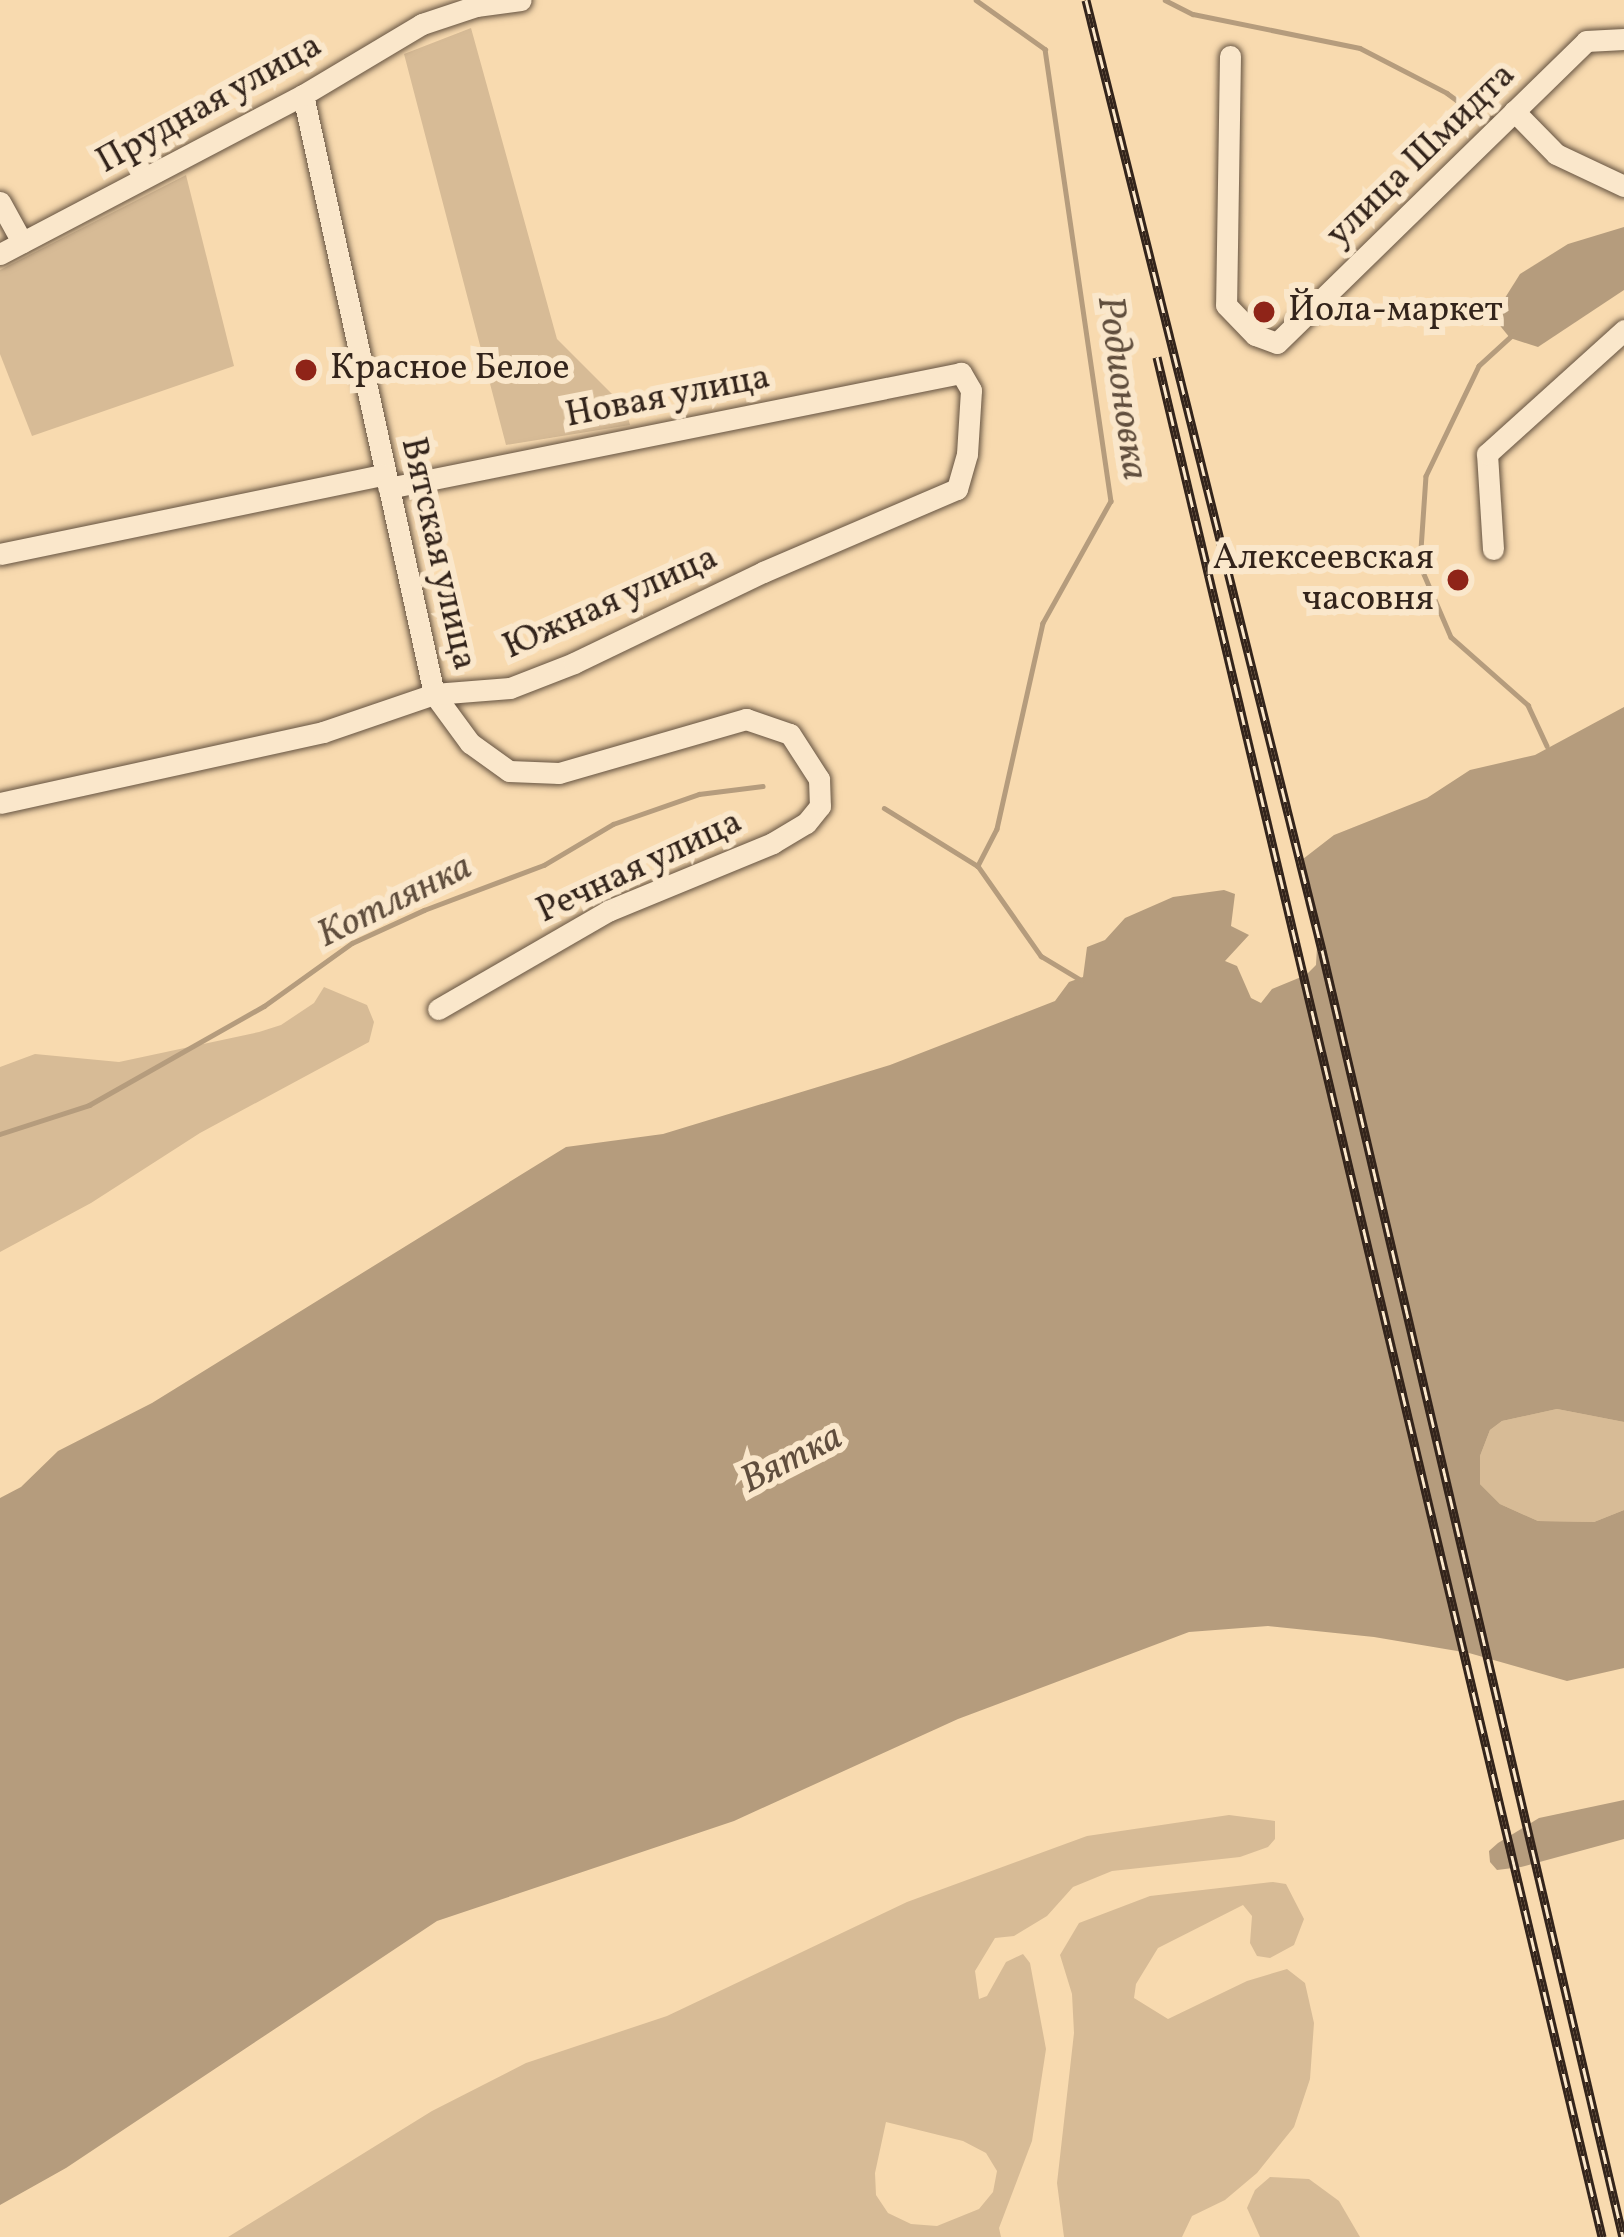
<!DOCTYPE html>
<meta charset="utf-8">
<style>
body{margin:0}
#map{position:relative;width:1624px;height:2237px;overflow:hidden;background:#f8daaf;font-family:Vollkorn,serif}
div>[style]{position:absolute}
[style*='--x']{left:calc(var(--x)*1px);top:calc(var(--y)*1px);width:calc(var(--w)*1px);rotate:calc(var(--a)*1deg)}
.green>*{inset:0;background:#d7bb96}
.water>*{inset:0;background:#b59c7d}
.stream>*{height:4.5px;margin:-2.25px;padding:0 2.25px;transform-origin:2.25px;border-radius:2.25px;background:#b59c7d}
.roads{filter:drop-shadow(0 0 3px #645240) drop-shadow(0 0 3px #645240)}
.minor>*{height:21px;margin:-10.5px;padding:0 10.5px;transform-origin:10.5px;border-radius:10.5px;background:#fae7cb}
.rail>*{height:9px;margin-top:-4.5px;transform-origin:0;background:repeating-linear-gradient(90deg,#fae7cb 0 14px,#33241b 0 28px);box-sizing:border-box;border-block:3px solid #33241b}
.dots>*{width:33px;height:33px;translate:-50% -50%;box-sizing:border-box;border:6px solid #fae7cb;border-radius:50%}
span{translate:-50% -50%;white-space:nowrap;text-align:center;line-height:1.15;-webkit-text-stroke:12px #fae7cb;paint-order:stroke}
.street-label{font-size:36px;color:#33241b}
.poi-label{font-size:36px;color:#33241b}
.left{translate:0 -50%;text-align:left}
.right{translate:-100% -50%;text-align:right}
.water-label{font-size:39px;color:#604e3d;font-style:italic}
</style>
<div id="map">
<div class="green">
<i style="clip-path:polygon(471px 28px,557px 339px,625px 407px,630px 425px,506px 445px,404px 54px)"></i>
<i style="clip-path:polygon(186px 175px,234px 366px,32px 436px,0 354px,0 270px)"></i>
<i style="clip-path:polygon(324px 987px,367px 1005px,374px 1022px,369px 1042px,200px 1133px,91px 1203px,0 1252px,0 1067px,35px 1054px,119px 1062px,259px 1032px,281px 1025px,314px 1003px)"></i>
<i style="clip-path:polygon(1557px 1409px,1624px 1422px,1624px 1510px,1594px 1522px,1538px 1521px,1500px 1504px,1480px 1484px,1480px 1456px,1490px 1430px,1502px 1421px)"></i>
<i style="clip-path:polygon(evenodd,1229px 1815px,1275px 1821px,1275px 1839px,1268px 1847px,1240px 1857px,1112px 1871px,1073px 1887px,1047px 1916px,1014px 1936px,995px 1938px,975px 1971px,979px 1999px,987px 1996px,1006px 1962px,1023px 1954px,1030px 1963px,1046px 2049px,1032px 2141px,999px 2228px,1001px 2237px,228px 2237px,432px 2111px,526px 2063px,667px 2016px,907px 1902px,1087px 1836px,1229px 1815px,886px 2122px,963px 2141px,986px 2153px,997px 2171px,993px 2192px,979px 2209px,937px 2226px,911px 2224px,888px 2213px,876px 2195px,875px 2173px,886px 2122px)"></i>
<i style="clip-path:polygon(1273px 1882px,1286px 1884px,1304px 1919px,1294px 1945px,1270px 1958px,1257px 1956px,1250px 1943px,1252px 1916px,1243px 1905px,1158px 1948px,1136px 1984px,1134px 1998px,1168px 2019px,1247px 1981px,1287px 1969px,1305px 1983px,1314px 2023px,1310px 2079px,1294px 2127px,1257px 2173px,1225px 2200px,1192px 2216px,1182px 2237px,1064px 2237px,1057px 2183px,1074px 2033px,1072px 1994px,1060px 1955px,1079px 1923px,1150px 1896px)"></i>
<i style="clip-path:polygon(1270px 2177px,1309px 2179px,1339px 2201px,1360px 2237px,1260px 2237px,1247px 2208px,1255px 2190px)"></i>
</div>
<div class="water">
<i style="clip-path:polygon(1624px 227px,1624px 290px,1538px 347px,1510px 338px,1493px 317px,1520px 274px,1568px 244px)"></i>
<i style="clip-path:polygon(1624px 707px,1624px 1422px,1557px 1409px,1502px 1421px,1490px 1430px,1480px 1456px,1480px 1484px,1500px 1504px,1538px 1521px,1594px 1522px,1624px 1510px,1624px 1668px,1567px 1681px,1469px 1653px,1374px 1637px,1268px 1626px,1189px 1632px,958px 1719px,734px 1821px,437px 1921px,66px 2168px,0 2205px,0 1498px,21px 1487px,58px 1451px,152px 1403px,566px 1147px,663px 1134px,890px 1065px,1055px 1001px,1069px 982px,1083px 977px,1087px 947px,1105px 940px,1125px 918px,1173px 897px,1224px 890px,1235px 894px,1231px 926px,1249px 935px,1225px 961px,1237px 966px,1251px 998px,1261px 1003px,1272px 989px,1306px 975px,1316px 965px,1317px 947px,1299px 871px,1303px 859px,1334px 835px,1427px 798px,1470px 770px,1535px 755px)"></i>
<i style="clip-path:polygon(1624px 1800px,1624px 1839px,1521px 1867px,1497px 1870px,1490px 1862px,1489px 1851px,1498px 1843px,1539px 1818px)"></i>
</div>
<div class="stream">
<i style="--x:976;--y:0;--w:85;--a:35.4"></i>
<i style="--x:1045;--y:49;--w:457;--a:81.7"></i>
<i style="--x:1111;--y:501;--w:140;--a:119.1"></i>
<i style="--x:1043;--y:623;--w:211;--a:102.6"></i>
<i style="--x:997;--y:829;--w:42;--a:117.2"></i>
<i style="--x:1165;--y:0;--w:31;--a:27"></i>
<i style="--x:1193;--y:14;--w:170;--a:11.5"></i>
<i style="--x:1360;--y:48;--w:98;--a:27.3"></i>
<i style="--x:1447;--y:93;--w:42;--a:36.3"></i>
<i style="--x:1481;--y:118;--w:12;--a:0"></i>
<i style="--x:1514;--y:334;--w:47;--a:137.6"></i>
<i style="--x:1479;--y:366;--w:122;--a:115.7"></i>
<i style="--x:1426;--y:476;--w:89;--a:93.9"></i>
<i style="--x:1420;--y:565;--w:78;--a:66.7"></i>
<i style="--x:1451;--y:637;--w:103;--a:41.4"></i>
<i style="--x:1528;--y:705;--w:45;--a:65.1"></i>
<i style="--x:884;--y:808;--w:110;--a:31.7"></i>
<i style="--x:978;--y:866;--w:110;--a:55"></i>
<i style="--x:1041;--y:956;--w:47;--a:31"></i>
<i style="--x:0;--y:1134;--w:94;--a:-18"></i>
<i style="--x:89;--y:1105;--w:201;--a:-29.5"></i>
<i style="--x:264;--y:1006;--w:108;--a:-35.6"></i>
<i style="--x:352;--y:943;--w:79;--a:-24.6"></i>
<i style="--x:424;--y:910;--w:128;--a:-20.6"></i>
<i style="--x:544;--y:865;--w:80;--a:-30.7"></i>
<i style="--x:613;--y:824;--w:91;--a:-19.2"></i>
<i style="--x:699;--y:794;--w:64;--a:-7.1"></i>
</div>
<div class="roads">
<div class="minor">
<i style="--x:1230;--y:56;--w:249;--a:90.9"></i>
<i style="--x:1226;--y:305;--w:42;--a:46"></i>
<i style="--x:1255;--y:335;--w:23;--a:20"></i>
<i style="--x:1277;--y:343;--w:432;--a:-44.3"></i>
<i style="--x:1586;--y:41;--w:38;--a:-3"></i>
<i style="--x:303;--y:95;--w:613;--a:77.66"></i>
<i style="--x:434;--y:694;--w:61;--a:53.7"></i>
<i style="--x:470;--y:743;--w:48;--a:35.7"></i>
<i style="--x:509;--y:771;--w:50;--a:2.3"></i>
<i style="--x:559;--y:773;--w:195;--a:-16.1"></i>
<i style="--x:746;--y:719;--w:46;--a:18.8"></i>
<i style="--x:790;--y:734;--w:54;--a:57.2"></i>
<i style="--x:819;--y:779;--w:27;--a:88"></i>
<i style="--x:820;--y:806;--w:22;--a:129"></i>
<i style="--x:806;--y:823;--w:39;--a:149"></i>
<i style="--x:773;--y:843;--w:178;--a:157.6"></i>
<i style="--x:608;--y:911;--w:196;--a:150"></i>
<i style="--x:1514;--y:111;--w:60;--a:45.7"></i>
<i style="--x:1556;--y:154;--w:75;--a:25.2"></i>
<i style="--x:0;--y:202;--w:46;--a:61.2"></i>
<i style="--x:0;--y:254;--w:342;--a:-27.7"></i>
<i style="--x:303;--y:95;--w:139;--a:-30.8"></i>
<i style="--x:422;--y:24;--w:57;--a:-18.4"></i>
<i style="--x:476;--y:6;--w:45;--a:-7.6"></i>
<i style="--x:1493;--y:549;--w:95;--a:-93.6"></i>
<i style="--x:1487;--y:454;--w:185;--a:-42.1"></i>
<i style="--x:0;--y:554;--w:393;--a:-11.7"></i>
<i style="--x:0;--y:803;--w:331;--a:-12.4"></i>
<i style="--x:323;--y:732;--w:117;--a:-18.9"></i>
<i style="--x:434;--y:694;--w:76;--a:-4.5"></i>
<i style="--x:510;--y:688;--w:69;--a:-21.3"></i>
<i style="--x:574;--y:663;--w:210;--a:-25.7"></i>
<i style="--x:763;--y:572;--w:211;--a:-23.2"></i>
<i style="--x:957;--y:489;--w:36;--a:-74"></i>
<i style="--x:967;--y:454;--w:64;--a:-86.4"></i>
<i style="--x:971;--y:390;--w:20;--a:-120"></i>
<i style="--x:961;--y:373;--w:584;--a:168.65"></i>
</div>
</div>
<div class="rail">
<i style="--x:1086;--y:0;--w:979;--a:76.05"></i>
<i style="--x:1322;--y:950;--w:1322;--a:76.84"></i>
<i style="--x:1157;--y:357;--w:1932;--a:76.68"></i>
</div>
<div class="dots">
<i style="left:1264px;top:312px;background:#8f2418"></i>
<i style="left:306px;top:370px;background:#8f2418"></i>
<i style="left:1458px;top:580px;background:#8f2418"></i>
</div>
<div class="street-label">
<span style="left:210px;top:105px;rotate:-29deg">Прудная улица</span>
<span style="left:1422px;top:156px;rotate:-44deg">улица Шмидта</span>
<span style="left:668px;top:398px;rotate:-11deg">Новая улица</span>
<span style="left:437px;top:554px;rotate:77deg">Вятская улица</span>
<span style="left:611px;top:604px;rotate:-24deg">Южная улица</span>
<span style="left:640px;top:868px;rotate:-25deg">Речная улица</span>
</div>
<div class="poi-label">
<span class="left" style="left:1288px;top:312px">Йола-маркет</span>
<span class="left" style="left:330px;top:370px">Красное Белое</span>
<span class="right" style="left:1434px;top:580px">Алексеевская<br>часовня</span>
</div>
<div class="water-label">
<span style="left:1121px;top:388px;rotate:82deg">Родионовка</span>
<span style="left:395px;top:902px;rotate:-26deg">Котлянка</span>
<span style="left:792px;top:1460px;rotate:-27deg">Вятка</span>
</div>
</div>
